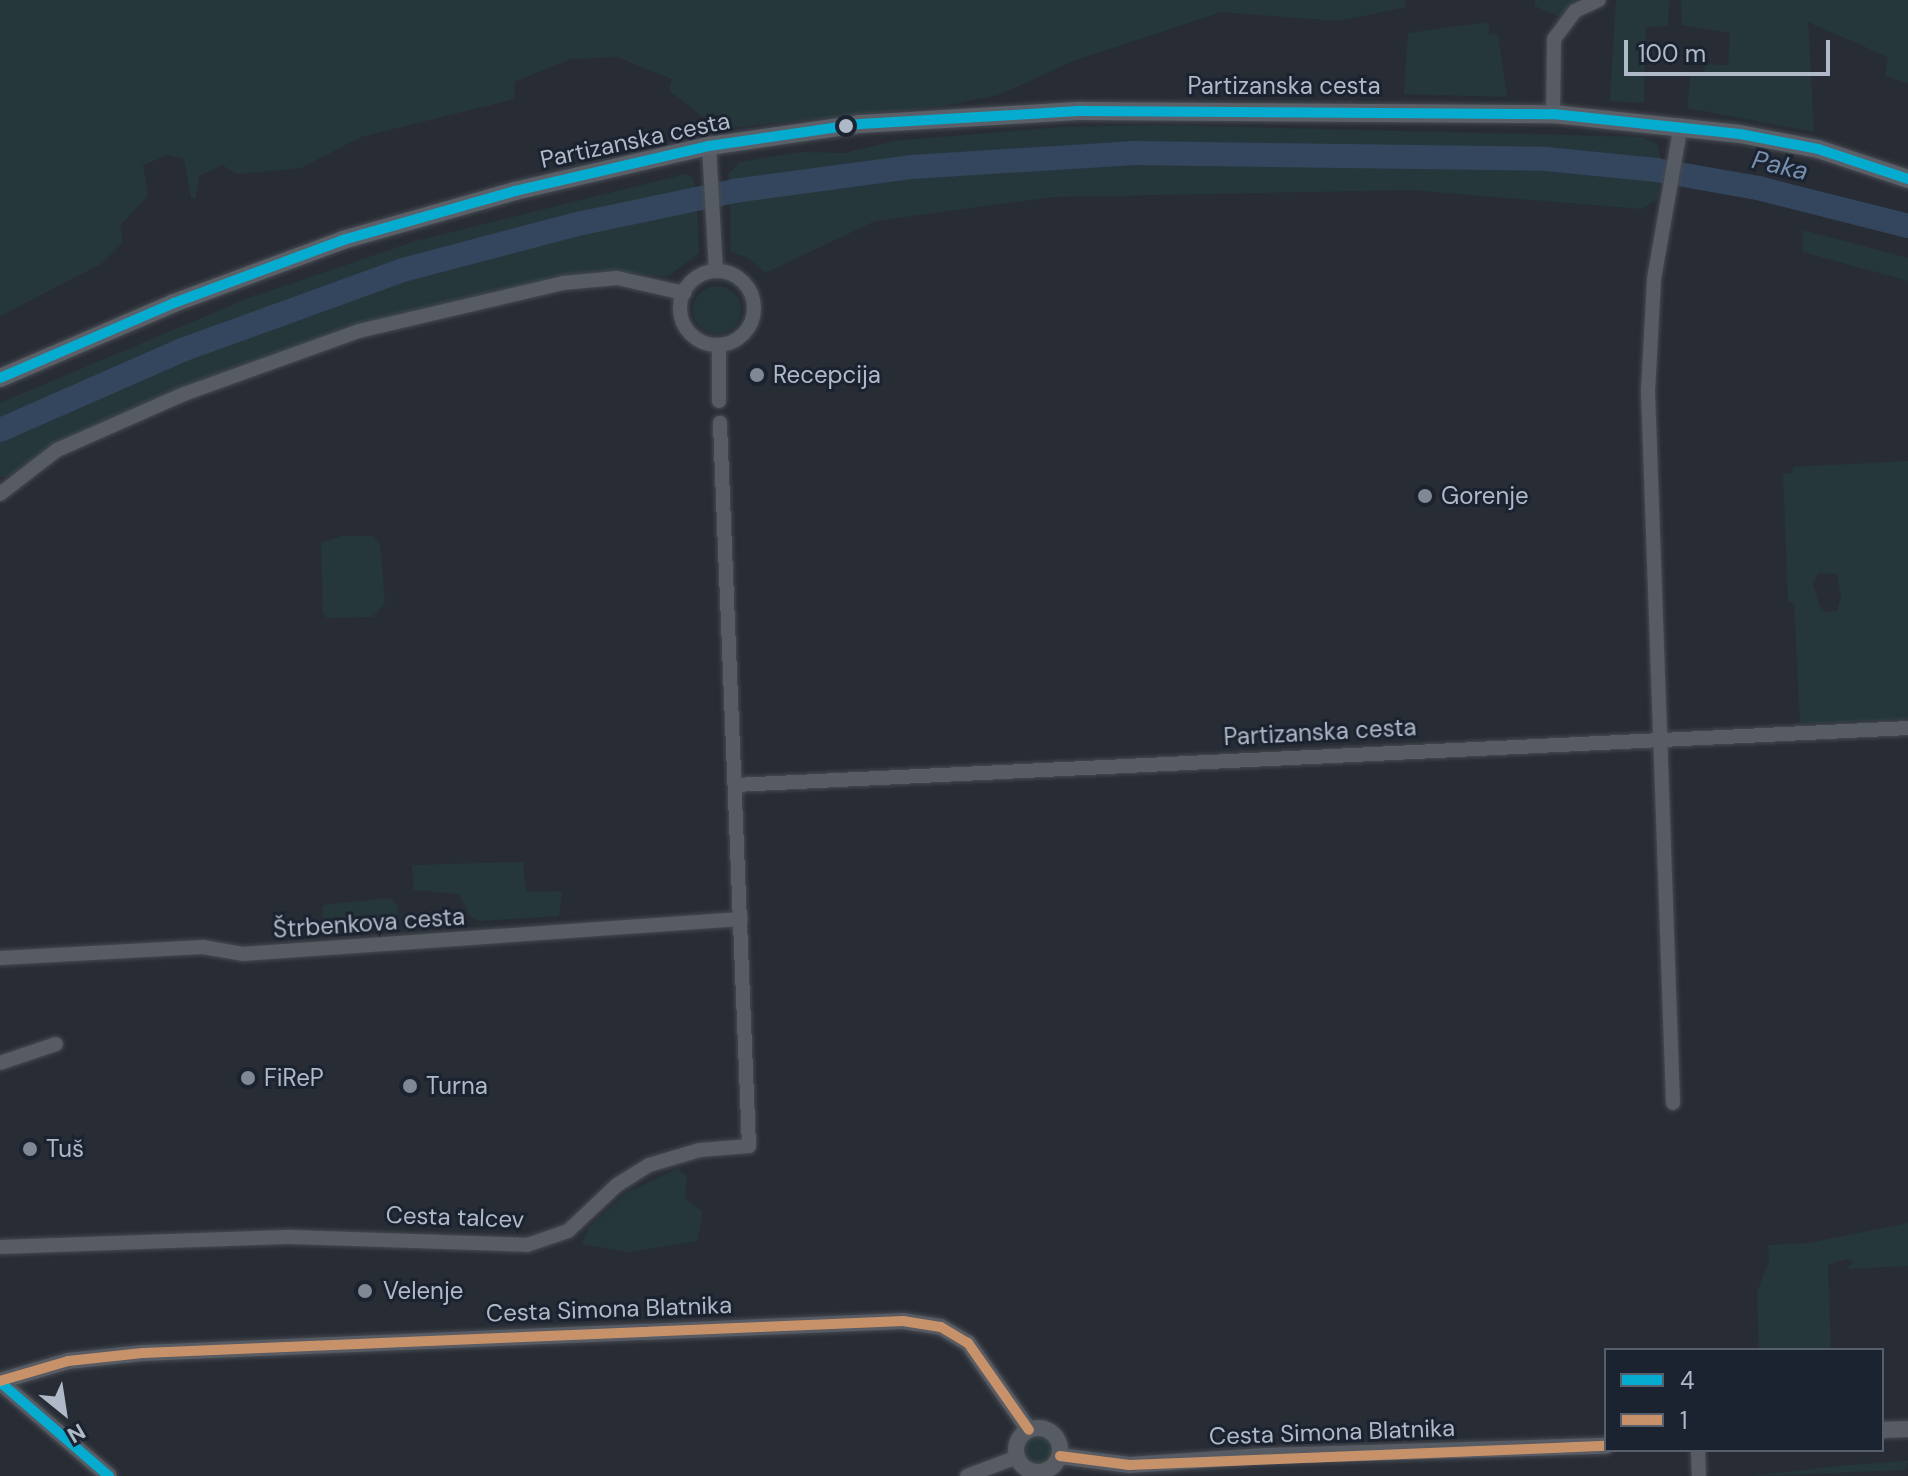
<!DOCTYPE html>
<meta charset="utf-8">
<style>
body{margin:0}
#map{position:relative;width:1908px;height:1476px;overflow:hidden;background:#282d35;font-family:"DM Sans",sans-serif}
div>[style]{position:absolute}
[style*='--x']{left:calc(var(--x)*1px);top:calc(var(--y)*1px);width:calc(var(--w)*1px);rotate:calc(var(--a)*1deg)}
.green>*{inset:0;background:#25373b}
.round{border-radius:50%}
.river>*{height:24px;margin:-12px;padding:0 12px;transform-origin:12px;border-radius:12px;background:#34465e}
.roads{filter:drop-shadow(0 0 2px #464950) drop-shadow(0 0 2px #464950)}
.minor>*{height:14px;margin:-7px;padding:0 7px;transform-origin:7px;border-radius:7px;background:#575b63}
.minor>.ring{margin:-7px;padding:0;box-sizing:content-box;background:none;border:14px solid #575b63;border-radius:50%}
.tertiary>*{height:16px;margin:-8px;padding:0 8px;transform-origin:8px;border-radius:8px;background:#575b63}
.tertiary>.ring{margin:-8px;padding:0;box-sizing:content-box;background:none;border:16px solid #575b63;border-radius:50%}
.secondary>*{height:18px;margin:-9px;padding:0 9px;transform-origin:9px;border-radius:9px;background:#5b6068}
.bus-1>*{height:10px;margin:-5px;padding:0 5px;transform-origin:5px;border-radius:5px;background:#06acd0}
.bus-2>*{height:10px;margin:-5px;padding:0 5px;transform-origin:5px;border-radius:5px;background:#c7916a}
.dots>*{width:22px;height:22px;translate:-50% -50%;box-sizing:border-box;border:4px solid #1b2330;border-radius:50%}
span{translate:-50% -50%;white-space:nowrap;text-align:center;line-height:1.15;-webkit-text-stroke:6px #1b2330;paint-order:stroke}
.street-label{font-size:24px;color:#b0b9c7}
.poi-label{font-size:24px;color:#b0b9c7}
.left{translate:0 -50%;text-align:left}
.water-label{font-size:26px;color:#788fb0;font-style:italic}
.legend{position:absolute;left:1604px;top:1348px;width:280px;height:104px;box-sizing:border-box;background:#1b2330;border:2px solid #575f6c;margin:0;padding:10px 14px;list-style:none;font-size:24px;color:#b0b9c7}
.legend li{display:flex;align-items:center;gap:16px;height:40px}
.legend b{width:40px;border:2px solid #575f6c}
.north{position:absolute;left:24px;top:1372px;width:80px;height:80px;-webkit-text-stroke:6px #1b2330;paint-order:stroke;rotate:150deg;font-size:22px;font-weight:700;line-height:32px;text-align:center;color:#b0b9c7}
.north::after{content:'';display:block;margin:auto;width:28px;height:36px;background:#b0b9c7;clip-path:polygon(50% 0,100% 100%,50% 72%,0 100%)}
.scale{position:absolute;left:1624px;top:40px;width:206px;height:36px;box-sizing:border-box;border:4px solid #b0b9c7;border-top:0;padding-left:10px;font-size:24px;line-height:28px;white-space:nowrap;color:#b0b9c7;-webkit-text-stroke:6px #1b2330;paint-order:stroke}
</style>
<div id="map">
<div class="green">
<i style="clip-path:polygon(0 0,1405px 0,1406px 7px,1339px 21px,1221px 12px,1073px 61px,999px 95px,943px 106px,729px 128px,704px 118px,669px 90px,672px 79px,617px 57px,571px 59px,514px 82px,515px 99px,361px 137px,301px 168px,237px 174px,222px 165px,199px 176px,196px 198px,191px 198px,184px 159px,168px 155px,143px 165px,148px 195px,120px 226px,123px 242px,101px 264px,0 316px)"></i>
<i style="clip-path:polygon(1535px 0,1594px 0,1560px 17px,1535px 6px)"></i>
<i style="clip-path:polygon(1616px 0,1669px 0,1668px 26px,1646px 27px,1644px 103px,1610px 101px)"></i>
<i style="clip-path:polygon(1681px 0,1908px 0,1908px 83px,1885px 76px,1888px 57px,1808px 22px,1814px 132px,1687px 108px,1691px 72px,1704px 72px,1706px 64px,1728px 65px,1730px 33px,1682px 25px)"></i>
<i style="clip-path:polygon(1489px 22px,1489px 35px,1498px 34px,1507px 97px,1404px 94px,1408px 33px)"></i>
<i style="clip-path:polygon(1156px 125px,1641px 137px,1657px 144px,1662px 165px,1530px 151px,1140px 147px,927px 159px,729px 186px,728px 175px,739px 162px,801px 152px,845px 153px,894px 141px,1060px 127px)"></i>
<i style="clip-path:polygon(1107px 158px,1469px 161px,1660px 177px,1658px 198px,1642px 209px,1411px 190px,1052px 197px,875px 221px,765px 273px,747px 257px,731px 252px,730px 197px,832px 180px)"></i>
<i style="clip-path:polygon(686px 174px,693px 178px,697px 194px,572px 220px,365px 276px,184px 342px,0 423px,0 403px,249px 298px,413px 242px)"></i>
<i style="clip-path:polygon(697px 204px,699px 253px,667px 277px,607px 270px,375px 321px,175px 392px,20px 474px,0 477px,0 436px,231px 335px,411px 273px)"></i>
<i style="clip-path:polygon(1803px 230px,1908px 258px,1908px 281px,1803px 252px)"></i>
<i class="round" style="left:693px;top:286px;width:48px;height:48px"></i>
<i style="clip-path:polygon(evenodd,1908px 461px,1908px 719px,1800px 724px,1794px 602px,1788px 602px,1783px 474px,1792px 473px,1793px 467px,1908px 461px,1818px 573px,1837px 574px,1841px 596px,1837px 611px,1825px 612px,1819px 605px,1813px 584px,1818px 573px)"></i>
<i style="clip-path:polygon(341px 536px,372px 536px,380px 544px,385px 603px,373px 617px,327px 618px,323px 613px,321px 543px)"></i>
<i style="clip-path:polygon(523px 862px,526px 892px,562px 891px,559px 916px,480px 921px,471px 917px,459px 894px,414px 890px,412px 865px)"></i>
<i style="clip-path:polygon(390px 898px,399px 907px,394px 925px,323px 929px,323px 905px)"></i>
<i style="clip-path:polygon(677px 1169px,687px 1177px,685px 1198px,703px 1212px,697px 1241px,628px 1252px,582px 1244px,588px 1228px,626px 1193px)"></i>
<i style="clip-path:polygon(1908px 1223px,1908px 1266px,1846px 1269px,1853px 1262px,1846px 1259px,1828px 1265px,1831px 1350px,1759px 1350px,1757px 1292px,1769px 1262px,1768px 1245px,1808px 1243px)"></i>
<i class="round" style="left:1023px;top:1435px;width:32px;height:32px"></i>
<i style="clip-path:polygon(1908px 1461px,1905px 1470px,1751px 1476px,1848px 1465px)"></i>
</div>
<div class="river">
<i style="--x:0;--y:430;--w:199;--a:-23.7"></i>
<i style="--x:182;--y:350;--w:235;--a:-19.9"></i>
<i style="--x:403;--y:270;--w:176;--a:-14.8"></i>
<i style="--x:573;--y:225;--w:165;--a:-11.9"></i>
<i style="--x:734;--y:191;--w:180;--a:-7.7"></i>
<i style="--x:912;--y:167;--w:220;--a:-3.6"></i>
<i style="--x:1132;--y:153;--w:414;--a:0.8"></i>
<i style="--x:1546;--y:159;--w:111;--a:5.7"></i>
<i style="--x:1656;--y:170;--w:104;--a:10"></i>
<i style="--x:1758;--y:188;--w:155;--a:14.2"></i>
</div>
<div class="roads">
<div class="minor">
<i style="--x:1553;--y:114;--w:75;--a:-89.2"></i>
<i style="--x:1554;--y:39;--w:35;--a:-53"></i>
<i style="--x:1575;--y:11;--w:26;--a:-25"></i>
<i style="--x:709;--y:146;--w:125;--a:86.8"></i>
<i class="ring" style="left:680px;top:271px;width:60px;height:60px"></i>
<i style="--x:719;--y:346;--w:55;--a:90"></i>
<i style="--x:0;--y:494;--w:72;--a:-37.7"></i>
<i style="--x:57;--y:450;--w:139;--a:-23.8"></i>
<i style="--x:184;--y:394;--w:186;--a:-19.8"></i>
<i style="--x:359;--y:331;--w:210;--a:-13.2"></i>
<i style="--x:563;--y:283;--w:54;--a:-5.3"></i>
<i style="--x:617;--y:278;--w:69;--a:12.6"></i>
<i style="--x:735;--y:785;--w:1174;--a:-2.78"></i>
<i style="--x:0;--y:958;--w:203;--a:-3.1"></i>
<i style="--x:203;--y:947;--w:40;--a:10"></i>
<i style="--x:242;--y:954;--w:500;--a:-4.01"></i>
<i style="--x:0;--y:1063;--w:59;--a:-18.7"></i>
<i style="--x:1673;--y:1103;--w:712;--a:-92.01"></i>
<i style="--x:1648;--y:391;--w:112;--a:-86.9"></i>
<i style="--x:1654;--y:279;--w:156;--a:-80.1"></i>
<i style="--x:0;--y:1247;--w:292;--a:-2"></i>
<i style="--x:292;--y:1237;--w:235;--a:1.9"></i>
<i style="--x:527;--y:1245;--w:43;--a:-18.9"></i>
<i style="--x:568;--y:1231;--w:67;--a:-43.2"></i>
<i style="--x:617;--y:1185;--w:38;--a:-32"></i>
<i style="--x:649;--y:1165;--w:53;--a:-16.4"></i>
<i style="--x:700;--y:1150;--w:49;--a:-4.7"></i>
<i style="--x:749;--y:1146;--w:724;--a:-92.3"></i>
<i style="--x:1698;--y:1450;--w:26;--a:88"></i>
<i style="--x:967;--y:1476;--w:53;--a:-20.8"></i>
</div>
<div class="tertiary">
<i style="--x:0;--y:1381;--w:71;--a:-16.4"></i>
<i style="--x:68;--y:1361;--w:75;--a:-6.1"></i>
<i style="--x:143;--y:1353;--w:761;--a:-2.41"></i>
<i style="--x:903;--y:1321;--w:38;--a:9"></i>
<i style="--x:941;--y:1327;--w:31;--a:31"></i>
<i style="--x:968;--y:1343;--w:106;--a:55"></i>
<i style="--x:0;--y:1382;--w:144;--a:40.8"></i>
<i class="ring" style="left:1016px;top:1428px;width:28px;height:28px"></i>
<i style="--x:1882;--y:1430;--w:26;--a:-2"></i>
<i style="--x:1060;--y:1456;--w:70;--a:7.4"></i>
<i style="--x:1129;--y:1465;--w:135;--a:-3.8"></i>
<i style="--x:1264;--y:1456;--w:342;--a:-1.7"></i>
</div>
<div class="secondary">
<i style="--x:0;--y:378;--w:189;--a:-23.3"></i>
<i style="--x:174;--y:303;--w:180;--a:-20.4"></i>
<i style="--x:343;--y:240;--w:179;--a:-15.9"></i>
<i style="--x:515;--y:191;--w:199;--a:-13.1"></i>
<i style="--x:709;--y:146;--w:153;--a:-8.3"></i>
<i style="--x:860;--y:124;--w:222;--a:-3.4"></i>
<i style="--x:1082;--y:111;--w:471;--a:0.4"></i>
<i style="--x:1553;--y:114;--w:188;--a:6.1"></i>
<i style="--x:1740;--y:134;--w:79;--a:10.9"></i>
<i style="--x:1818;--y:149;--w:95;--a:18.4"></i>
</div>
</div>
<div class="bus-1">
<i style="--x:0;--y:378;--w:189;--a:-23.3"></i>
<i style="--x:174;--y:303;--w:180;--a:-20.4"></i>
<i style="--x:343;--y:240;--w:179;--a:-15.9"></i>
<i style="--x:515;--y:191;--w:199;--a:-13.1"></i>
<i style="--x:709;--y:146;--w:153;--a:-8.3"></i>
<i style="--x:860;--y:124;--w:222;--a:-3.4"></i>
<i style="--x:1082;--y:111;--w:471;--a:0.4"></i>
<i style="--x:1553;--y:114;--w:188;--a:6.1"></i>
<i style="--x:1740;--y:134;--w:79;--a:10.9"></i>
<i style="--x:1818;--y:149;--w:95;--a:18.4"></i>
<i style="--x:0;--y:1382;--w:144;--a:40.8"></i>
</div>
<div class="bus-2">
<i style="--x:0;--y:1381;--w:71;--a:-16.4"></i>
<i style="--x:68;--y:1361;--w:75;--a:-6.1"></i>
<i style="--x:143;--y:1353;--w:761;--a:-2.41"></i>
<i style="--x:903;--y:1321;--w:38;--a:9"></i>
<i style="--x:941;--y:1327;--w:31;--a:31"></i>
<i style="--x:968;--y:1343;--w:106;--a:55"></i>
<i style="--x:1060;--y:1456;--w:70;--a:7.4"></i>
<i style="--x:1129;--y:1465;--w:477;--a:-2.3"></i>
</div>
<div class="dots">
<i style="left:846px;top:126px;background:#b0b9c7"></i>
<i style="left:757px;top:375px;background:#808894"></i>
<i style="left:1425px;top:496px;background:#808894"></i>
<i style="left:248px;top:1078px;background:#808894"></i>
<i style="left:410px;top:1086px;background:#808894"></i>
<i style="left:30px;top:1149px;background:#808894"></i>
<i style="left:365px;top:1291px;background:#808894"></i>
</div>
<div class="street-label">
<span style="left:1284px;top:86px">Partizanska cesta</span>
<span style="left:635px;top:140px;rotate:-12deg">Partizanska cesta</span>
<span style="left:1320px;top:732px;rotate:-3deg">Partizanska cesta</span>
<span style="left:369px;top:923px;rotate:-4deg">Štrbenkova cesta</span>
<span style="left:455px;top:1217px;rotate:2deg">Cesta talcev</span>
<span style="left:609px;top:1309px;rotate:-2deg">Cesta Simona Blatnika</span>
<span style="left:1332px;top:1432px;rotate:-2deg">Cesta Simona Blatnika</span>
</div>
<div class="poi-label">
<span class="left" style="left:773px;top:375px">Recepcija</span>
<span class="left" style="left:1441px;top:496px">Gorenje</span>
<span class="left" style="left:264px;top:1078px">FiReP</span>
<span class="left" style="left:426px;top:1086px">Turna</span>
<span class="left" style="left:46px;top:1149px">Tuš</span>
<span class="left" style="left:383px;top:1291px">Velenje</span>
</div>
<div class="water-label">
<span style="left:1780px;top:166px;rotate:13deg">Paka</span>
</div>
<ul class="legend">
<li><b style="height:10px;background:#06acd0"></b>4</li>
<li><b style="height:10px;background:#c7916a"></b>1</li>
</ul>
<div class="north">N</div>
<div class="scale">100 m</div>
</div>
